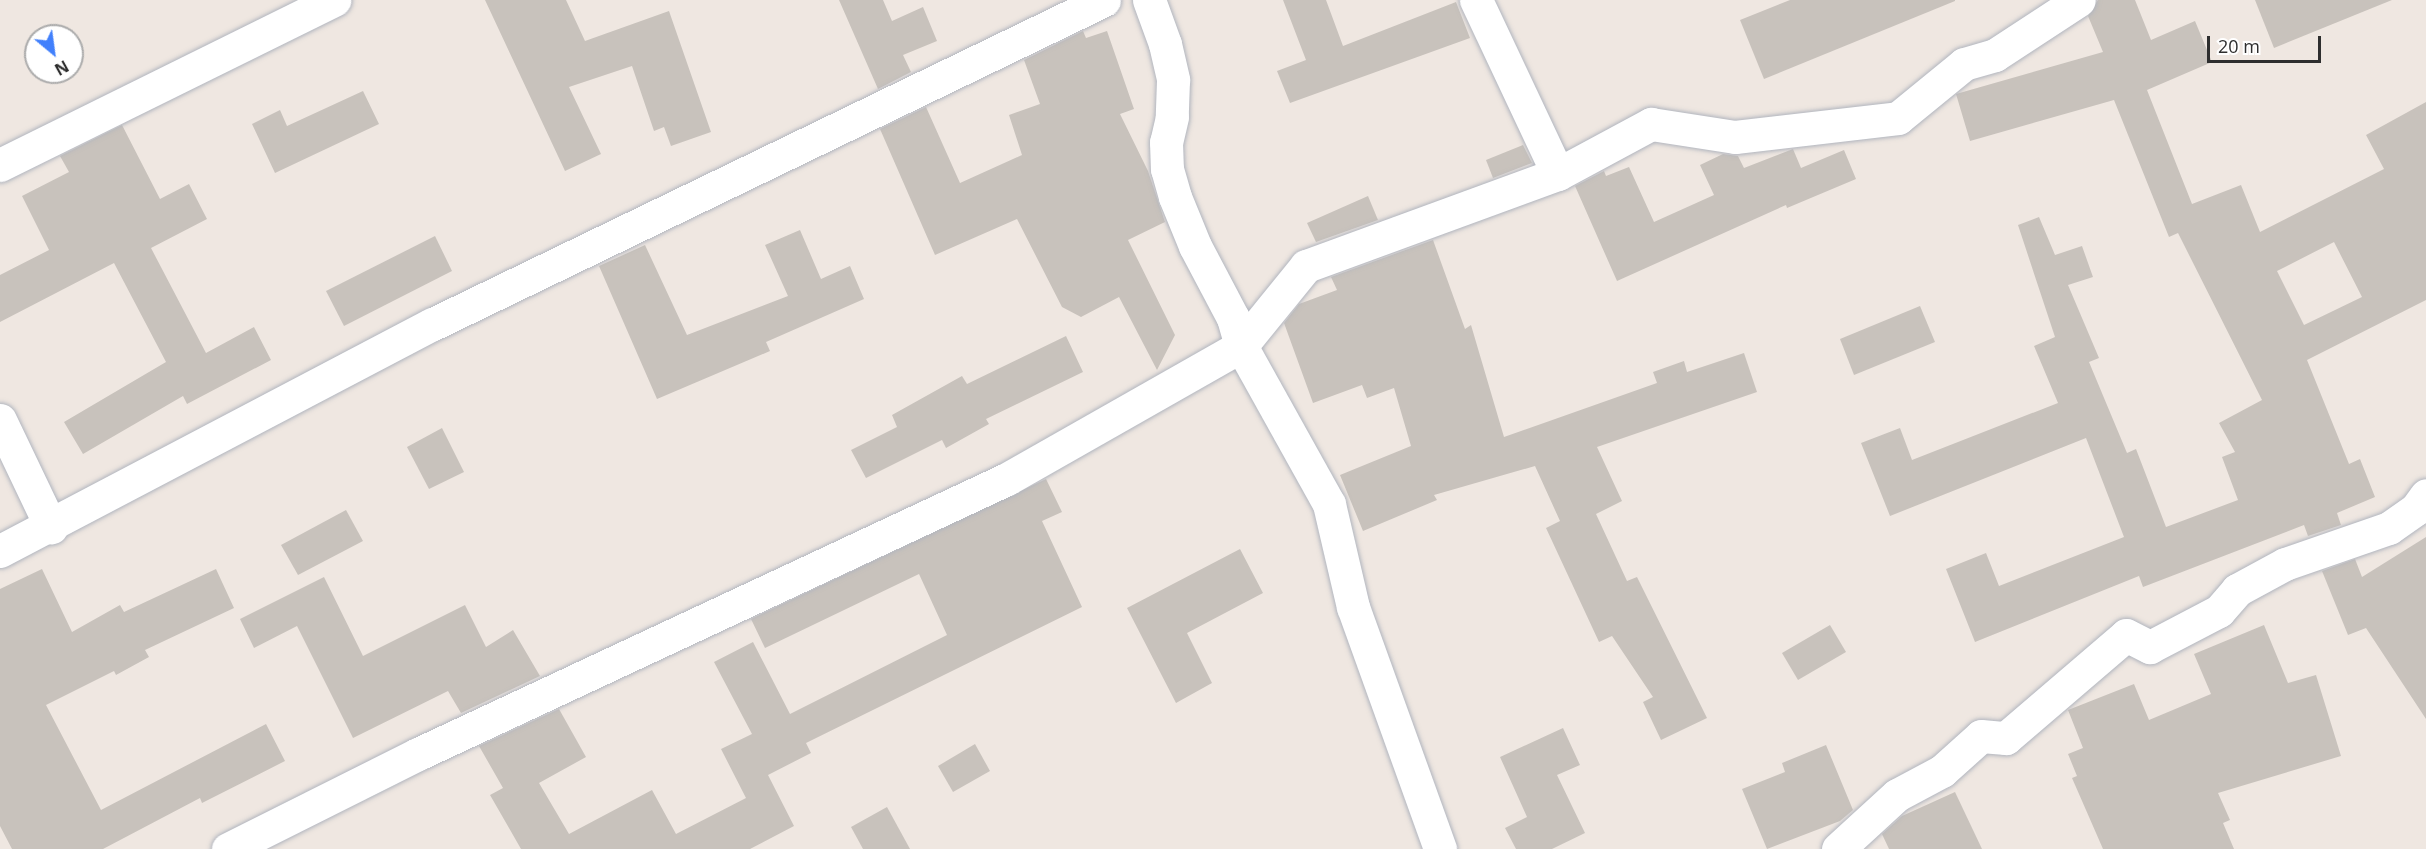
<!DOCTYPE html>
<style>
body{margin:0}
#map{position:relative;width:2426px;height:849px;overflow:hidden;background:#efe7e1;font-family:"Open Sans",sans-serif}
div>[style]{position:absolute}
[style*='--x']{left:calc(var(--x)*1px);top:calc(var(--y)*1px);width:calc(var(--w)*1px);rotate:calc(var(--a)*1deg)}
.building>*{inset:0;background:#c8c2bc}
.roads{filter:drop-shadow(0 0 2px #b1b5be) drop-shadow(0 0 2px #b1b5be)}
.minor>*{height:33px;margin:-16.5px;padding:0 16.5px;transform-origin:16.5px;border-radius:16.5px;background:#fff}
span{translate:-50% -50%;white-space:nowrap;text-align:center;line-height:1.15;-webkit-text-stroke:4.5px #fff;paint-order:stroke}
.north{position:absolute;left:24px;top:24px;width:60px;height:60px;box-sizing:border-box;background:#fff;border:2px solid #ababab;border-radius:50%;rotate:151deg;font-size:16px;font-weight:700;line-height:24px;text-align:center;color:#2e2e2e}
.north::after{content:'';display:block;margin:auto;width:21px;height:27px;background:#4180fc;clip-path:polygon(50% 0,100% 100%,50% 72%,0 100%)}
.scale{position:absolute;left:2207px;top:36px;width:114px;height:27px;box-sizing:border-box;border:3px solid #2e2e2e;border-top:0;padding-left:8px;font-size:18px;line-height:21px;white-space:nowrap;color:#2e2e2e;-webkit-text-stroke:4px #fff;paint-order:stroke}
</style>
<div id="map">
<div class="building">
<i style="clip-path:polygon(485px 0,566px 0,585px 41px,669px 11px,711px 132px,671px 146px,664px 127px,654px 131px,632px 66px,569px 87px,601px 154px,565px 171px)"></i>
<i style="clip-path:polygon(839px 0,883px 0,892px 21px,923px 7px,937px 41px,903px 55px,911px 72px,878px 89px)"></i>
<i style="clip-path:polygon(1283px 0,1326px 0,1343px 46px,1456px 2px,1470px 38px,1290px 103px,1277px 71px,1306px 60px)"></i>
<i style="clip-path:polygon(1790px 0,1955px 0,1955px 1px,1764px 79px,1740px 20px)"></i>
<i style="clip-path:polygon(evenodd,2098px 0,2135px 0,2151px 40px,2195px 21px,2212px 62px,2147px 90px,2192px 204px,2241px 185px,2260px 232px,2384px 169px,2366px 135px,2426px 102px,2426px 300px,2307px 360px,2349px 464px,2360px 459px,2375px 497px,2337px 513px,2341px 525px,2308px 536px,2304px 525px,2143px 587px,2139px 576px,1975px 642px,1946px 569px,1986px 553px,1999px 586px,2124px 537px,2086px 438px,1890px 516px,1861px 443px,1900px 428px,1912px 460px,2058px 403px,2034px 346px,2055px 337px,2018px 225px,2039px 217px,2055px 255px,2082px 246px,2093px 277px,2068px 285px,2099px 358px,2089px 362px,2127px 453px,2136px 449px,2166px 527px,2238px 500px,2222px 457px,2235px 452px,2219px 423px,2262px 400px,2178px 233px,2169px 237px,2114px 100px,1970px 141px,1956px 94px,2103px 52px,2088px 16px,2098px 0,2334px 242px,2362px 297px,2304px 325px,2277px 271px,2334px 242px)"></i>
<i style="clip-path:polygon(2255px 0,2392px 0,2274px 48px)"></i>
<i style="clip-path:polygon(1083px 31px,1086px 38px,1107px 31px,1134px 109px,1120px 114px,1148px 171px,1165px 222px,1128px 240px,1175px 335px,1157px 370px,1119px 297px,1081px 317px,1062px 307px,1017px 219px,935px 255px,880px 129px,926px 107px,960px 183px,1022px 155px,1009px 115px,1040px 104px,1024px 60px)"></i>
<i style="clip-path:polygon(363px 91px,379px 124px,275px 173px,252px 124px,280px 110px,287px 126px)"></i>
<i style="clip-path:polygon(122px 125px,160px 199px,189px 184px,207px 219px,151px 248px,206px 353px,254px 327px,271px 360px,187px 404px,183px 396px,83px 454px,64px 422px,166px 362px,114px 263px,0 322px,0 275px,49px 250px,22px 196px,69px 172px,60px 156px)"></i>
<i style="clip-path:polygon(1523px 145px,1532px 163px,1493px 178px,1486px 160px)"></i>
<i style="clip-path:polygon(1793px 149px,1801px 168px,1844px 150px,1856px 179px,1787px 208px,1786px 205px,1617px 281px,1575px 186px,1604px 171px,1606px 176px,1629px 167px,1654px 222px,1714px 195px,1700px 165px,1723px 154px,1738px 156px,1744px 168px)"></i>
<i style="clip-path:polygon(1368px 196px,1378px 220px,1316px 242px,1307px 223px)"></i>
<i style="clip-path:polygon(800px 230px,821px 279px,850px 266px,864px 299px,766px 342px,770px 351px,657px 399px,599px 266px,645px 245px,687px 335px,788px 296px,765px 245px)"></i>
<i style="clip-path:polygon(435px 236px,452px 271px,344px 326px,326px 291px)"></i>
<i style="clip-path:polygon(1433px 240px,1465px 329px,1471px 325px,1504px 437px,1657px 383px,1653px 372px,1684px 361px,1687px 372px,1744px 353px,1757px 392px,1597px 447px,1622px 501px,1596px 514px,1627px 581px,1637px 577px,1707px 718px,1661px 740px,1643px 702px,1653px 697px,1612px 636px,1599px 642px,1546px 528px,1560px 521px,1535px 466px,1434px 495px,1437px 500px,1363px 531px,1340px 475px,1411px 446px,1394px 388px,1367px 398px,1362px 385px,1313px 403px,1284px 323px,1299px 304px,1337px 290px,1331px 277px)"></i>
<i style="clip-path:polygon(1920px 306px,1935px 342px,1854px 375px,1840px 339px)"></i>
<i style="clip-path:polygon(1066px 336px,1083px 372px,986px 419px,989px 424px,946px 448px,942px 440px,866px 478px,851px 450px,897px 427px,892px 415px,962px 376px,967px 384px)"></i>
<i style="clip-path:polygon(442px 428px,464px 472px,429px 489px,407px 447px)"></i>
<i style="clip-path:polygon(1046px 479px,1062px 512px,1042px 521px,1082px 607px,806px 743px,811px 753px,768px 775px,794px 826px,750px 849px,521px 849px,490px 795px,503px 788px,479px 746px,559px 709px,586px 757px,539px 783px,569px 834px,652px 790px,676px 834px,746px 798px,721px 749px,752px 734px,714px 662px,753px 642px,790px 714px,947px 635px,919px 574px,765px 648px,751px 619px)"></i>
<i style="clip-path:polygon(346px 510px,363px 541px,298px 575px,281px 545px)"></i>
<i style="clip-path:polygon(2426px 537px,2426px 719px,2366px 628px,2348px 635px,2322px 571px,2355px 559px,2362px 577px)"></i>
<i style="clip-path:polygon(1240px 549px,1263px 593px,1187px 633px,1212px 683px,1176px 703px,1127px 608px)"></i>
<i style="clip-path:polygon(42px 569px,72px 632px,120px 605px,124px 612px,216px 569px,234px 608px,145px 650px,149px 657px,116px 675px,114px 671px,46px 705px,101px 810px,266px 724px,285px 761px,202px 803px,200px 798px,103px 849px,12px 849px,0 826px,0 589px)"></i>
<i style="clip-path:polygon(324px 577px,363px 656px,465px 605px,486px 647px,513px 630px,540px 676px,461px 713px,448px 691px,353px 738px,297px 626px,254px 648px,240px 619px)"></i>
<i style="clip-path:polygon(1830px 625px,1846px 652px,1798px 680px,1782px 653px)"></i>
<i style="clip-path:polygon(2264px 625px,2288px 683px,2316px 675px,2341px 756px,2218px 793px,2230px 820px,2223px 823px,2234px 849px,2103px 849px,2072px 778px,2077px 776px,2068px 754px,2083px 748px,2068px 710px,2134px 684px,2149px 720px,2211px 694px,2194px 654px)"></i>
<i style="clip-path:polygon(1563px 728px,1580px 765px,1557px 775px,1585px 833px,1552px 849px,1516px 849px,1505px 828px,1527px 817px,1500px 757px)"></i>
<i style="clip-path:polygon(975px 744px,990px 771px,953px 792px,938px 766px)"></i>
<i style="clip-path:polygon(1826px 745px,1853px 810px,1840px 821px,1767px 849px,1742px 789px,1785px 772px,1782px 763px)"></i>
<i style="clip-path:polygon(1955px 792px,1982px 849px,1889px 849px,1882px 834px,1902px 816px)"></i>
<i style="clip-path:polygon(887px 807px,910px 849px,863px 849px,851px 827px)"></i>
</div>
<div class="roads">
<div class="minor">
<i style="--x:1149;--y:0;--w:47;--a:70"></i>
<i style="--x:1165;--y:44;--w:37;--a:77"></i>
<i style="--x:1173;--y:80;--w:37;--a:92"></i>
<i style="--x:1172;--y:117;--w:26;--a:103"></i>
<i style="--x:1166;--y:142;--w:27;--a:88"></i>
<i style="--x:1167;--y:169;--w:29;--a:74"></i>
<i style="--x:1175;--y:197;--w:53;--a:67.8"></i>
<i style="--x:1195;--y:246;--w:81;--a:62.2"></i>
<i style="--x:1233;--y:318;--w:29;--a:74"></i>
<i style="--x:1241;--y:346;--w:181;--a:60.9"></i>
<i style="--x:1329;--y:504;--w:106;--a:76.9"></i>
<i style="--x:1353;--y:607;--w:257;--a:70.2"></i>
<i style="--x:1476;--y:0;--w:192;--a:64.8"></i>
<i style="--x:0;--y:165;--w:373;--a:-26.3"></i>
<i style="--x:0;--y:420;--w:119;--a:64.5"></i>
<i style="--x:0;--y:551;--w:489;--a:-27.7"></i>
<i style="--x:433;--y:324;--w:745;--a:-25.77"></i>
<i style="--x:228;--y:849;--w:212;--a:-26.6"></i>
<i style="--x:418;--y:754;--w:650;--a:-25.03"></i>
<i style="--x:1007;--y:479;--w:269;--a:-29.6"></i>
<i style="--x:1241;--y:346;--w:103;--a:-50.9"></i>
<i style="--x:1306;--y:266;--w:268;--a:-20.1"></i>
<i style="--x:1558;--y:174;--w:106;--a:-28.3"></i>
<i style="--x:1651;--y:124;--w:85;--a:8.8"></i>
<i style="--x:1735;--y:137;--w:164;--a:-6.6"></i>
<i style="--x:1898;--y:118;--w:85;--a:-39.3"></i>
<i style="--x:1964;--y:64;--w:32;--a:-16"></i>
<i style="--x:1995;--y:55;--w:100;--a:-33.2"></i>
<i style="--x:1838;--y:849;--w:80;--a:-42.5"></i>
<i style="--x:1897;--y:795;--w:51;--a:-28.1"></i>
<i style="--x:1942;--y:771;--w:52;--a:-41.9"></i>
<i style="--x:1981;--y:736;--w:25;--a:5"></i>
<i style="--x:2006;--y:738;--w:158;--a:-40.6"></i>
<i style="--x:2126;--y:635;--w:27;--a:27"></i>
<i style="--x:2150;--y:647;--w:78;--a:-27.6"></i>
<i style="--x:2219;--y:611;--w:28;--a:-49"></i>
<i style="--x:2237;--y:590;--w:55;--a:-28.4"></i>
<i style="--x:2285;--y:564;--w:110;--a:-19.1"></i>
<i style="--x:2389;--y:528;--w:33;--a:-35"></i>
<i style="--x:2416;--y:509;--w:17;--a:-54"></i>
</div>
</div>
<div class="north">N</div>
<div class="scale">20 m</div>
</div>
